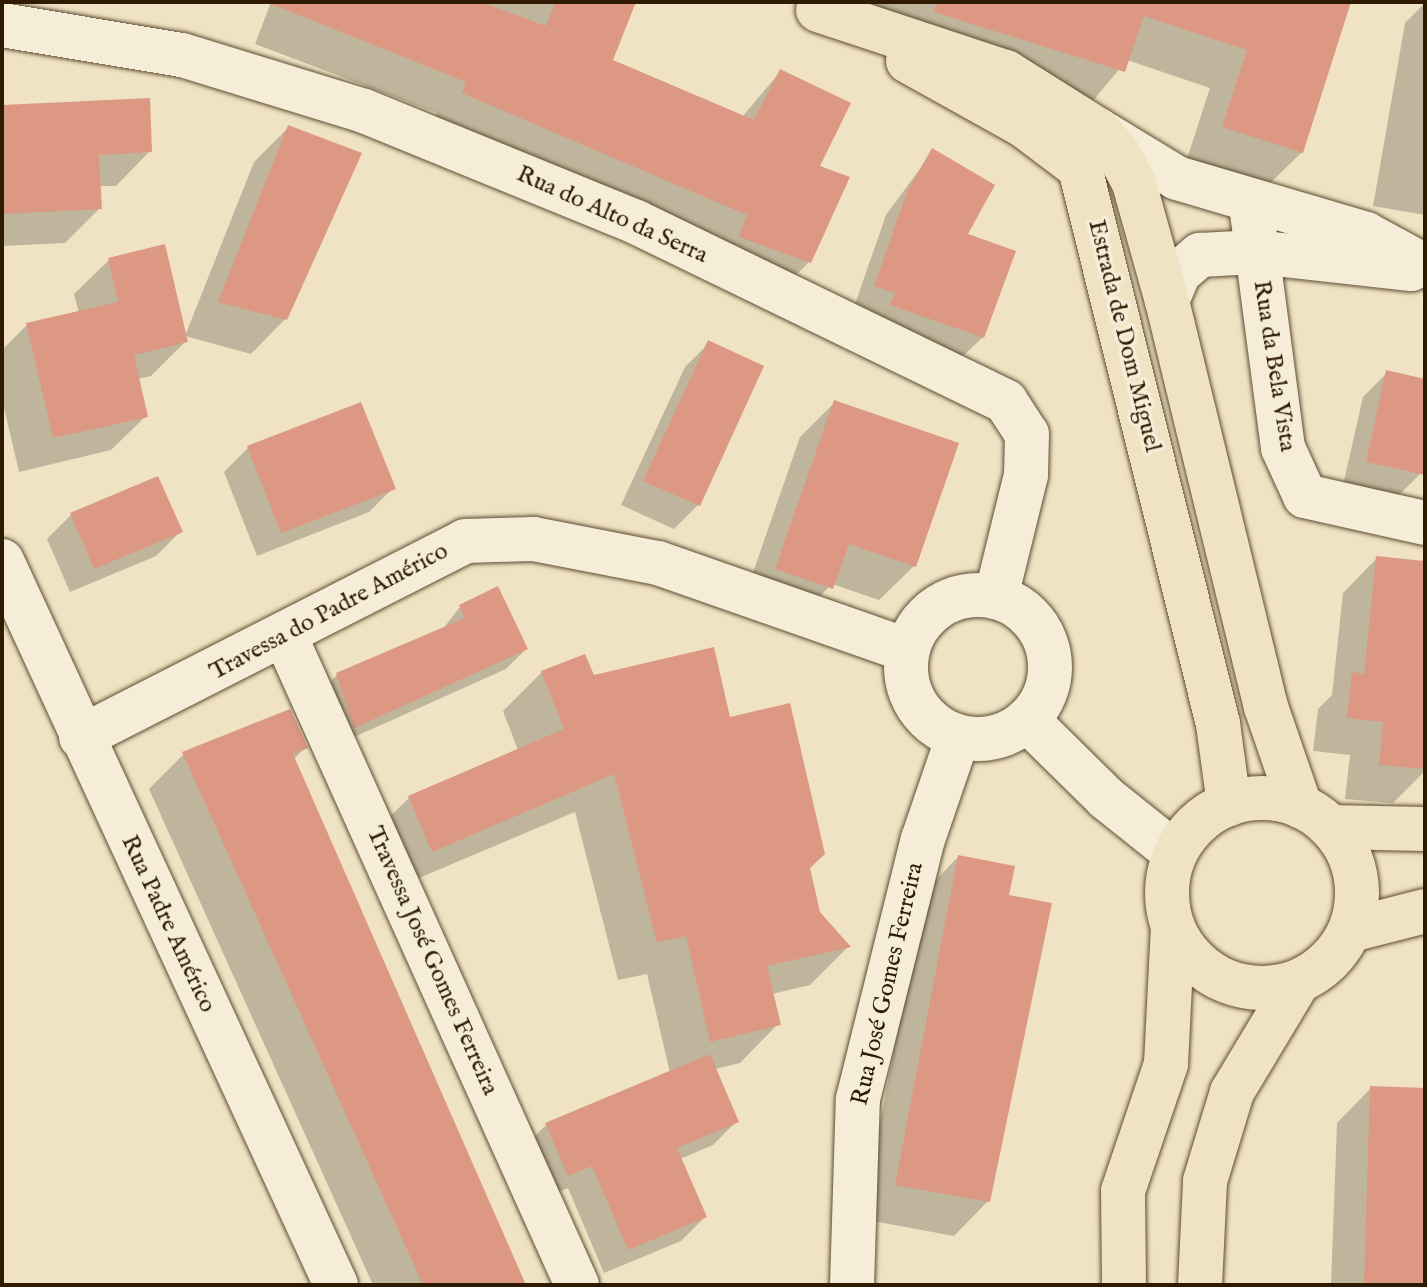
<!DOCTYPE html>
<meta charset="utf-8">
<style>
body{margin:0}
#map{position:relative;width:1427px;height:1287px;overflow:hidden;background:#efe3c3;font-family:"IM FELL English",serif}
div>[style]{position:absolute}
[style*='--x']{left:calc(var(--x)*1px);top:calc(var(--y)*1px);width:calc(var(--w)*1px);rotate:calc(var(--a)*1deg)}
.shadow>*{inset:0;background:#0003}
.building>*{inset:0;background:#dc9883}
.roads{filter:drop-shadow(0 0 2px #5f4d32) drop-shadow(0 0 2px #5f4d32)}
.minor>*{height:44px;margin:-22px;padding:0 22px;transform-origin:22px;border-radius:22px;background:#f5edd8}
.minor>.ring{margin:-22px;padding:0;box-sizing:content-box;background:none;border:44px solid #f5edd8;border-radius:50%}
.major>*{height:44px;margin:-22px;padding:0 22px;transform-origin:22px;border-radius:22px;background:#efe3c3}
.major>.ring{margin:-22px;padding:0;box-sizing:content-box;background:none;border:44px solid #efe3c3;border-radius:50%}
span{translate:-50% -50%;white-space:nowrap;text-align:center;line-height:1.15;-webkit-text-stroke:7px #f5edd8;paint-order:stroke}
.street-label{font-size:24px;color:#2f1b01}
.frame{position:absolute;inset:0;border:4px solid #2f1b01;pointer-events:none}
</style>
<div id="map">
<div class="shadow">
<i style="clip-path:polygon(271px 2px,634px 2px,611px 61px,742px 117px,780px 72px,818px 167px,809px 262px,779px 292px,432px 124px,437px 113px,255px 44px)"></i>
<i style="clip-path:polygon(854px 2px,1349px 2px,1302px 152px,1263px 190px,1185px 165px,1210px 88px,1127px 60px,1086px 109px)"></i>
<i style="clip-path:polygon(1425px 3px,1425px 215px,1373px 206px,1405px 23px)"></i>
<i style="clip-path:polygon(2px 107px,150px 151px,116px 186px,98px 186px,100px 208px,65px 243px,2px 246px)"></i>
<i style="clip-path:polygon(289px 127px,285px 319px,251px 354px,185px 336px,254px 162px)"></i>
<i style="clip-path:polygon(933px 151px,965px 235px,983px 337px,961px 358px,854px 307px,886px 215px)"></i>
<i style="clip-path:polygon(109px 260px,185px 342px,151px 376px,137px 379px,146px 416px,111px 450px,19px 472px,2px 399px,2px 350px,27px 325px,79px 313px,74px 294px)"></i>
<i style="clip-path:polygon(709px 343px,698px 505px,674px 529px,621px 505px,685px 367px)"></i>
<i style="clip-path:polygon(1387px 373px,1425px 381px,1421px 473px,1397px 497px,1343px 485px,1363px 397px)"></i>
<i style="clip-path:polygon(835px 402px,914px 566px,879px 600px,832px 584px,799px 617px,742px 604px,800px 437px)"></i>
<i style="clip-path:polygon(248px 448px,393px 488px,369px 512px,257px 556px,224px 472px)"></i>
<i style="clip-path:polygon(157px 478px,180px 532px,156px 556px,70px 592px,47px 539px,71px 515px)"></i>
<i style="clip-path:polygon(1377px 558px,1425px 563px,1425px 771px,1393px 803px,1345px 799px,1350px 755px,1313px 751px,1318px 709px,1332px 695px,1343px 593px)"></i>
<i style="clip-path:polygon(460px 607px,526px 649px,506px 669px,334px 746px,317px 695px,337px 675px,442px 630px)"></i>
<i style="clip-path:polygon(542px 672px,593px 678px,728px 720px,808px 869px,818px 913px,848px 947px,810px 985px,772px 994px,778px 1024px,740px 1063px,715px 1069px,737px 1121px,713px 1145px,680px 1159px,705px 1217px,681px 1241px,604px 1273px,568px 1188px,543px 1198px,523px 1148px,547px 1124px,670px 1073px,647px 974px,618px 980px,575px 812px,393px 889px,370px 836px,409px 798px,518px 750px,503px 711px)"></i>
<i style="clip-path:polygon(306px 747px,293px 760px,523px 1285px,373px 1285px,149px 789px,184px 754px)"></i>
<i style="clip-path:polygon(958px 857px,988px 1201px,954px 1236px,862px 1219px,924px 892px)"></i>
<i style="clip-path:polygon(1371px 1088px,1425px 1090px,1425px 1285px,1331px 1285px,1337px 1123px)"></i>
</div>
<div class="building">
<i style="clip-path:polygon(266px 2px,481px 2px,546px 26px,555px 2px,636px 2px,613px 60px,754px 120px,780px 69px,851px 103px,820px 166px,850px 177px,811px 263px,739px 237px,747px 215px,462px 93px,466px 82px)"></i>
<i style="clip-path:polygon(936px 2px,1351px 2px,1303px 153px,1222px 127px,1247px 50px,1144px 16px,1125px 72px,934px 12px)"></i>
<i style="clip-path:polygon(150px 98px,152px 152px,99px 155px,102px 209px,2px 214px,2px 105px)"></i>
<i style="clip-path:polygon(288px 125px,362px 153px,287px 320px,218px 302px)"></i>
<i style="clip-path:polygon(932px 148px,995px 185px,968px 234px,1016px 251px,984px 338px,890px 305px,895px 293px,874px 286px,907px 192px)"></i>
<i style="clip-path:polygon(165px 244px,188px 342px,134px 355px,148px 417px,53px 438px,26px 323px,118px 302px,108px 258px)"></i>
<i style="clip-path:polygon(708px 340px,764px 366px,700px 506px,643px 481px)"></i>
<i style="clip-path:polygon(1386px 370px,1425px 379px,1425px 475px,1366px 462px)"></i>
<i style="clip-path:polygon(834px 400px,959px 443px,916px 567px,849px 544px,833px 589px,775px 569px)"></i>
<i style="clip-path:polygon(361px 402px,396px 489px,281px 533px,247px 446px)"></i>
<i style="clip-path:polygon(158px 476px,183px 532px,94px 569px,70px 513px)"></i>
<i style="clip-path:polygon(1376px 556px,1425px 561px,1425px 769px,1379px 765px,1383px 722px,1347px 718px,1352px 672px,1364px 674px)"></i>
<i style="clip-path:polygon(498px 586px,528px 649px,354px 728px,336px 673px,465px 618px,459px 605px)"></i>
<i style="clip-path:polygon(714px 647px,730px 717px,790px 703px,825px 854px,810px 868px,820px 912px,851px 947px,767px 966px,781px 1025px,710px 1042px,686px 936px,657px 942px,614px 774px,432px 852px,408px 796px,564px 729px,541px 671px,585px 654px,594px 675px)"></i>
<i style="clip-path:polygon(290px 709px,308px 748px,293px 754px,526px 1285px,423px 1285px,182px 752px)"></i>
<i style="clip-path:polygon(958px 855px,1015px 866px,1009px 895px,1052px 903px,990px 1202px,895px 1185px)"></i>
<i style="clip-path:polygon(710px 1054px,739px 1122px,677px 1148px,707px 1217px,628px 1250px,592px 1166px,568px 1176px,545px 1123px)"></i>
<i style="clip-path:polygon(1370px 1086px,1425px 1088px,1425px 1285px,1364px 1285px)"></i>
</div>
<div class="roads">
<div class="minor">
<i style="--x:2;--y:25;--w:182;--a:9.5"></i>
<i style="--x:182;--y:55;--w:190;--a:17.1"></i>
<i style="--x:364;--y:111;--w:294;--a:22.2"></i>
<i style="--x:636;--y:222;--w:411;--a:25.9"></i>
<i style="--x:1006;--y:402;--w:38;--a:57"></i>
<i style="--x:1027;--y:434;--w:41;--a:91.4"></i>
<i style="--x:1026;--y:475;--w:126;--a:103.8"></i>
<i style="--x:1098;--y:130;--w:92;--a:31.3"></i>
<i style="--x:1177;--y:178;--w:197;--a:16.5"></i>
<i style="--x:1366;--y:234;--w:67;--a:28.5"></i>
<i style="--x:1251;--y:205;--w:245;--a:82.5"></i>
<i style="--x:1283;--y:448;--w:53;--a:65.4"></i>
<i style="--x:1305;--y:496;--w:123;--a:12.7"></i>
<i style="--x:1167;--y:301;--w:30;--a:-67"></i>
<i style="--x:1179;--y:273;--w:28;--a:-41"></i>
<i style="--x:1200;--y:255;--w:56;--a:-3.1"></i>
<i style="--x:1256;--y:252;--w:156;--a:6.3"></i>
<i style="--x:2;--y:561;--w:797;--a:65.23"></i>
<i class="ring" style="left:906px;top:595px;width:100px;height:100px"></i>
<i style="--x:286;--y:638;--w:709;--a:65.78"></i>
<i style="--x:1027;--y:720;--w:111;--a:44.6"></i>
<i style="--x:1106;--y:798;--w:88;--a:38.6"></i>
<i style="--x:81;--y:737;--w:431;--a:-27"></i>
<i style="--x:465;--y:541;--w:69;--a:-1.7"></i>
<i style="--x:534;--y:539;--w:126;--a:11"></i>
<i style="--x:658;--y:563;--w:264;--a:19.3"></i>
<i style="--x:852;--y:1285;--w:186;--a:-88.2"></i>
<i style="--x:858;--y:1099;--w:268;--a:-76"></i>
<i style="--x:923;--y:839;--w:108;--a:-71.1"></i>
</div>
<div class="major">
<i style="--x:818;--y:10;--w:198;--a:18.3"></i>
<i style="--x:1006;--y:72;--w:109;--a:32.2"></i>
<i style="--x:1098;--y:130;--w:30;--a:49"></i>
<i style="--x:1118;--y:153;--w:34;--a:62"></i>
<i style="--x:1134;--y:183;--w:123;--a:74.4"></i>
<i style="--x:1167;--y:301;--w:418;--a:76.3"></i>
<i style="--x:1266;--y:707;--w:105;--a:71"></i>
<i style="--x:908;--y:61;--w:132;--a:29.1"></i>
<i style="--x:1023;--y:125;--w:71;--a:37"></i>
<i style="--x:1080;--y:168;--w:573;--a:76.06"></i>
<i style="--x:1218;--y:724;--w:81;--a:82.2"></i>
<i class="ring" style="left:1167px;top:798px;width:146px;height:146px"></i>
<i style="--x:1331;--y:827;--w:94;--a:1.2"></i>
<i style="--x:1351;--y:930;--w:76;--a:-14.4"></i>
<i style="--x:1124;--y:1285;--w:94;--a:-90.6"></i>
<i style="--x:1123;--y:1191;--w:134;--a:-71.3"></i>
<i style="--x:1166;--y:1064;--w:137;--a:-87.1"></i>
<i style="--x:1200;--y:1285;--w:104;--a:-87.2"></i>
<i style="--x:1205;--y:1181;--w:93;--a:-73.1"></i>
<i style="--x:1232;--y:1092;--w:128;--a:-59"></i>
</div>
</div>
<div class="street-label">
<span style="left:612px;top:215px;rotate:24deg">Rua do Alto da Serra</span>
<span style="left:1124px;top:336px;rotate:76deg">Estrada de Dom Miguel</span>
<span style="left:1274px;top:366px;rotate:81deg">Rua da Bela Vista</span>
<span style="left:329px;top:612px;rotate:-28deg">Travessa do Padre Américo</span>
<span style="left:168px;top:924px;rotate:65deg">Rua Padre Américo</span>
<span style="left:432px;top:961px;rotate:66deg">Travessa José Gomes Ferreira</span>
<span style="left:888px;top:984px;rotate:-77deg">Rua José Gomes Ferreira</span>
</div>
<div class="frame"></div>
</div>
